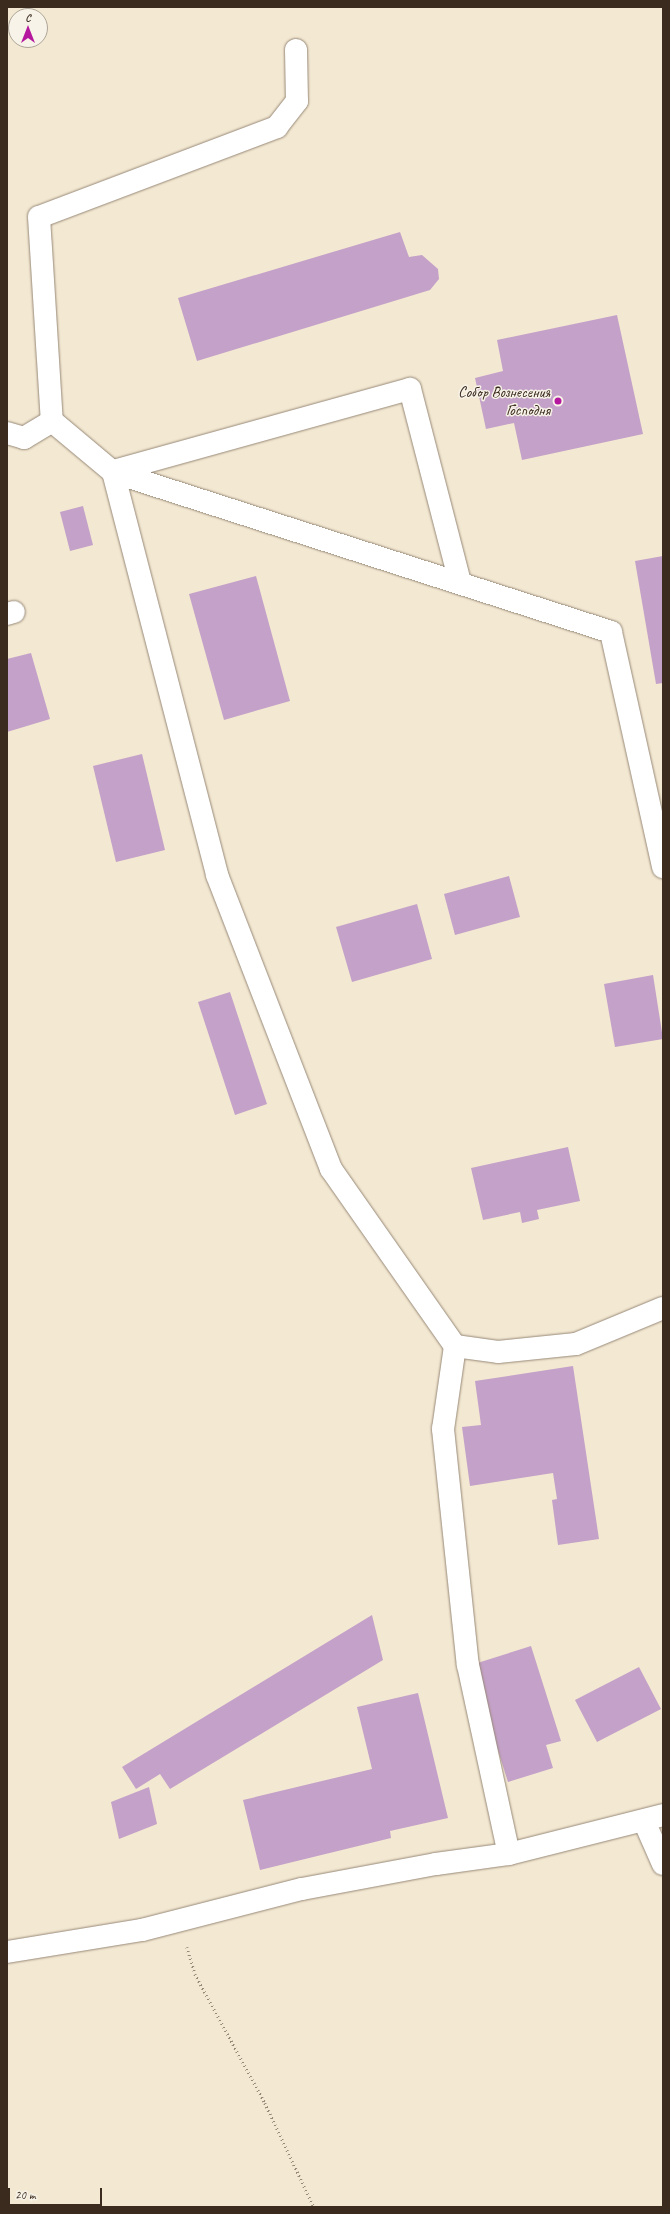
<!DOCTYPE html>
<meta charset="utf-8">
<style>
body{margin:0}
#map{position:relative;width:670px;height:2214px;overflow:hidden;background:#f3e8d2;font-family:Caveat,sans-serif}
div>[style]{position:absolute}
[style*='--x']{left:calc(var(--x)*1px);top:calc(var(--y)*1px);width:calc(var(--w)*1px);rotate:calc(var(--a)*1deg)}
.building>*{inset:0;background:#c4a1c8}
.path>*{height:2.5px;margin-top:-1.25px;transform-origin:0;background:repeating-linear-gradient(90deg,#978978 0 1px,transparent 0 4px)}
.roads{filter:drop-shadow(0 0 1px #978978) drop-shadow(0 0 1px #978978)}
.minor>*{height:22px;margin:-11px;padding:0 11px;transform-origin:11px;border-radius:11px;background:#fff}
.dots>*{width:11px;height:11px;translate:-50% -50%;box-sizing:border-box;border:2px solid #f7f3e8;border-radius:50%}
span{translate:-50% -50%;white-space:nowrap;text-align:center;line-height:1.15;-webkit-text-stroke:3px #f7f3e8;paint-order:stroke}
.poi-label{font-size:16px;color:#3b2a1e}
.right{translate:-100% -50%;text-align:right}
.frame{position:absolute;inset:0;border:8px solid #3b2a1e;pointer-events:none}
.north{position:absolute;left:8px;top:8px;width:40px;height:40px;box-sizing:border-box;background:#f7f3e8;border:1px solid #aca397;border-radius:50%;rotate:0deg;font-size:11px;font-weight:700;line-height:16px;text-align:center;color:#3b2a1e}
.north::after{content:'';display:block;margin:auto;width:14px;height:18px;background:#b5179e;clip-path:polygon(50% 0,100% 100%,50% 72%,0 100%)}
.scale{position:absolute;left:8px;top:2188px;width:94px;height:18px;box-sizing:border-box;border:2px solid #3b2a1e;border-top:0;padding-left:5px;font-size:12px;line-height:14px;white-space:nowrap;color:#3b2a1e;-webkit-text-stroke:3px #f7f3e8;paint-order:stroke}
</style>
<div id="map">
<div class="building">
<i style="clip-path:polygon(400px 232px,409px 257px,422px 255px,438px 269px,439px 279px,430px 290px,197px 361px,178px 298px)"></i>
<i style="clip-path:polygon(617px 315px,643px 434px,522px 460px,514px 423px,486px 429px,475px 378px,503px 371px,497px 340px)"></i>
<i style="clip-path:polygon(83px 506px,93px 545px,70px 551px,60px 512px)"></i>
<i style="clip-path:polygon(663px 556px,663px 683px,656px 684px,635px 561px)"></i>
<i style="clip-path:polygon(256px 576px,290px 701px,224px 720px,189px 594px)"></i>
<i style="clip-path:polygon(31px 653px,50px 719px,7px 732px,7px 659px)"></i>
<i style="clip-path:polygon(142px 754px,165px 850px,116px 862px,93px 766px)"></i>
<i style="clip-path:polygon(509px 876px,520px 917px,455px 935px,444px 894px)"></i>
<i style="clip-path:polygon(417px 904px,432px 959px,352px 982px,336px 927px)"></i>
<i style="clip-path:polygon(653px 975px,663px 1039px,615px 1047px,604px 984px)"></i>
<i style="clip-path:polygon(230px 992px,267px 1104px,235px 1115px,198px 1002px)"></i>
<i style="clip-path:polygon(568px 1147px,580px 1201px,537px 1210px,539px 1219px,522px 1223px,520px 1212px,483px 1220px,471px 1168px)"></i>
<i style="clip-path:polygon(573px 1366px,599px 1539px,558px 1545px,552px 1500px,557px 1499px,553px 1473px,470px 1486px,462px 1427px,481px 1425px,475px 1381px)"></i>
<i style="clip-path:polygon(372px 1615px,383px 1660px,170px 1789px,160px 1774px,136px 1789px,122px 1767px)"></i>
<i style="clip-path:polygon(531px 1646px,561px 1741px,546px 1745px,553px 1768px,508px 1782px,471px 1665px)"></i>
<i style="clip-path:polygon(639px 1667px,661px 1709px,597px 1742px,575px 1700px)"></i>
<i style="clip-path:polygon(418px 1693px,448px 1818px,390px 1831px,391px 1838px,260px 1870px,243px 1800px,372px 1769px,357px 1707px)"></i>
<i style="clip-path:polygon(149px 1787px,157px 1824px,119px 1839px,111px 1802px)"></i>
</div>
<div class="path">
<i style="--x:187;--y:1947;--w:28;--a:73"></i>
<i style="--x:195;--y:1974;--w:147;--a:61.5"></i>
<i style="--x:265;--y:2103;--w:115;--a:64.8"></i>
</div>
<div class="roads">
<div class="minor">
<i style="--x:296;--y:50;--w:51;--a:88.9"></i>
<i style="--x:297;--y:101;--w:33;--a:128"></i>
<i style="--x:277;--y:127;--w:254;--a:159.3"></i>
<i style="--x:39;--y:217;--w:204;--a:86.4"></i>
<i style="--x:52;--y:421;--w:80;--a:39.9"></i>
<i style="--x:113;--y:472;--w:416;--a:75.5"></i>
<i style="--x:217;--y:875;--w:315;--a:68.8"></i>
<i style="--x:331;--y:1169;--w:216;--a:55"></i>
<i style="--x:455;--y:1346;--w:84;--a:98.2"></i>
<i style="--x:443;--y:1429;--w:237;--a:84"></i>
<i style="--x:468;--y:1665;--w:193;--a:77.8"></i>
<i style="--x:7;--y:433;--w:18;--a:16"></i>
<i style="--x:24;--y:438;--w:33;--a:-31"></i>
<i style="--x:114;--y:471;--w:307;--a:-15.5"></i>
<i style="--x:410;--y:389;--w:199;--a:75.5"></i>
<i style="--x:113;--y:472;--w:523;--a:17.81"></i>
<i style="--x:611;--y:632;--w:241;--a:77.5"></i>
<i style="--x:7;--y:614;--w:7;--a:-16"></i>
<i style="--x:455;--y:1346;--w:43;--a:7.9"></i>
<i style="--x:498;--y:1352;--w:78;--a:-5.9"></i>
<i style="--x:576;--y:1344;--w:94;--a:-22.5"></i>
<i style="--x:644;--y:1821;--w:47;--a:66.2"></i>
<i style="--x:7;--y:1952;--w:137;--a:-9.3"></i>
<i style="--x:142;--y:1930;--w:165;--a:-14.4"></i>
<i style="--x:302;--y:1889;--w:136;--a:-10.6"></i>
<i style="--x:436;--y:1864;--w:74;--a:-7.8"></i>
<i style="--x:509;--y:1854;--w:159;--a:-14.2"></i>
</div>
</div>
<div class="dots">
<i style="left:558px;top:401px;background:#b5179e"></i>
</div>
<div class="poi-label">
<span class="right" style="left:550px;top:401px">Собор Вознесения<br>Господня</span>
</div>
<div class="frame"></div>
<div class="north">С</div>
<div class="scale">20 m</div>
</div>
